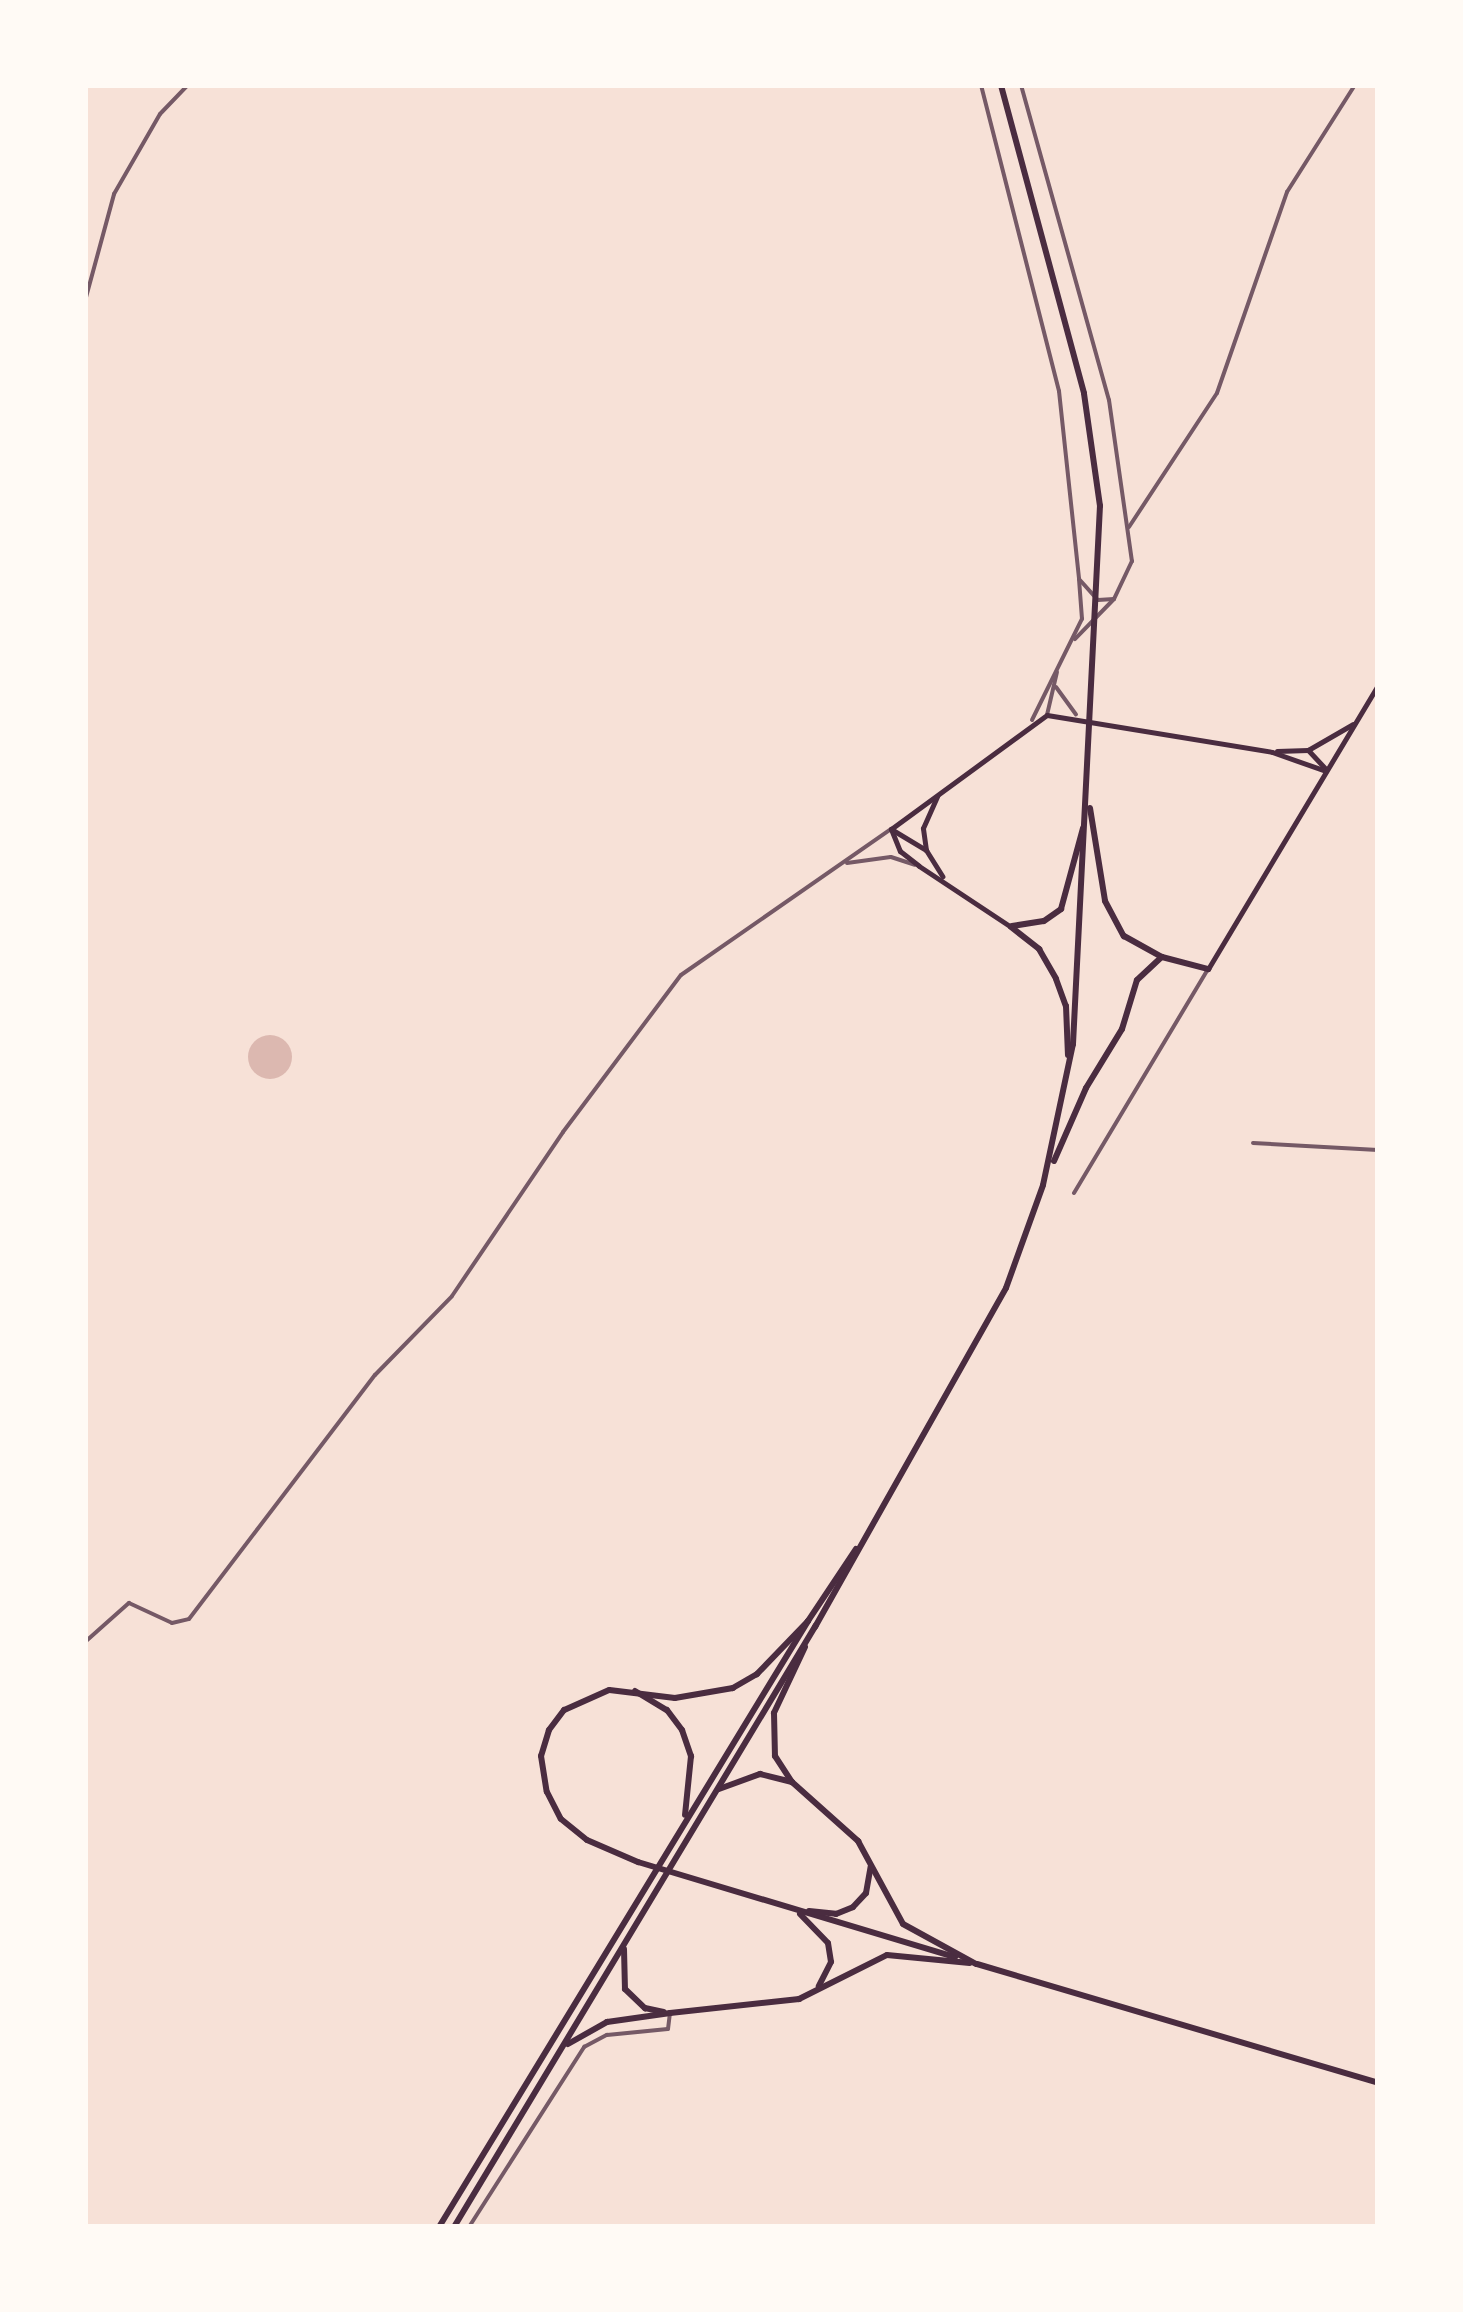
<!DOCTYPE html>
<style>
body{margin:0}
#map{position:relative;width:1463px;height:2312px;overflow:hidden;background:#f7e1d7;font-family:"Roboto Serif",serif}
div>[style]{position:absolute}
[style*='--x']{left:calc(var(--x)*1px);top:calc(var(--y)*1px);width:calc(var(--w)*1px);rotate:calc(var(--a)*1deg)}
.water>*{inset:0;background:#dcb8b0}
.round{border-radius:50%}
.minor>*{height:4px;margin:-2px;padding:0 2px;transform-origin:2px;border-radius:2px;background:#755966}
.secondary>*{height:5px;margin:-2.5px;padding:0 2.5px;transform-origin:2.5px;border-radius:2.5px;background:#4a2c40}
.primary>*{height:6px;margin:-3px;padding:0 3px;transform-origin:3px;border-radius:3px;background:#4a2c40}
.trunk>*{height:6px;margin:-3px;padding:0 3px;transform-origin:3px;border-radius:3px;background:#4a2c40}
span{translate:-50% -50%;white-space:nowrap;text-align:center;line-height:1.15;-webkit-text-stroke:10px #fffaf5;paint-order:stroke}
.frame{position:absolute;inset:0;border:88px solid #fffaf5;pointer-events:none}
</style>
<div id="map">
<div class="water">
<i class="round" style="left:248px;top:1035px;width:44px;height:44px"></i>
</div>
<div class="minor">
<i style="--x:981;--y:85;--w:316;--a:75.7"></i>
<i style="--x:1059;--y:391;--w:189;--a:83.9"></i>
<i style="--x:1079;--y:579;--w:28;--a:48"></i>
<i style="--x:1098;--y:600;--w:16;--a:-4"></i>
<i style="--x:1021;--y:85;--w:327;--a:74.4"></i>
<i style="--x:1109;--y:400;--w:163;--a:81.9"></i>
<i style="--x:1132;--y:561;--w:42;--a:115.3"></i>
<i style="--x:1114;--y:599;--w:56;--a:134.3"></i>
<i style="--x:85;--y:301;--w:111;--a:-74.8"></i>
<i style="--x:114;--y:194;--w:92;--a:-60.1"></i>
<i style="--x:160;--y:114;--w:40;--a:-46"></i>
<i style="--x:1129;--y:527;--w:160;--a:-56.7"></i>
<i style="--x:1217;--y:393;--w:213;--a:-70.8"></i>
<i style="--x:1287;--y:192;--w:127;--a:-57.6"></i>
<i style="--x:1056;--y:687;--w:34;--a:54"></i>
<i style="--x:1047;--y:715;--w:44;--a:-76.9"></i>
<i style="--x:1032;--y:720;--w:113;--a:-63.7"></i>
<i style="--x:1082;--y:619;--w:40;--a:-94.3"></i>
<i style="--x:847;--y:863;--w:44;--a:-7.8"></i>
<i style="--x:891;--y:857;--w:25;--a:18"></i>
<i style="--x:1253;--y:1143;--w:125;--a:3.2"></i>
<i style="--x:1074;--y:1193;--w:261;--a:-59.1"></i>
<i style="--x:85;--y:1642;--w:59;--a:-41.6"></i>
<i style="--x:129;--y:1603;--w:47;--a:24.9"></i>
<i style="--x:172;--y:1623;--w:17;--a:-13"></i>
<i style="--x:189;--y:1619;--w:307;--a:-52.7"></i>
<i style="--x:375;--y:1375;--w:110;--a:-45.7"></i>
<i style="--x:452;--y:1296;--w:198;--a:-55.9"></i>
<i style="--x:563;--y:1132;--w:196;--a:-53.1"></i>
<i style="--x:681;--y:975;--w:256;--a:-34.8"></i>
<i style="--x:469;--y:2227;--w:214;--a:-57.4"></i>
<i style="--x:584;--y:2047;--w:26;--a:-28"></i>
<i style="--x:607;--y:2035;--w:61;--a:-5.6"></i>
<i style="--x:668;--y:2029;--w:16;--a:-83"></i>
</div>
<div class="secondary">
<i style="--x:1308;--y:750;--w:26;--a:47"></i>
<i style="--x:1277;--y:751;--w:31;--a:-2"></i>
<i style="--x:1308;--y:750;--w:52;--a:-30"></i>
<i style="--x:891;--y:829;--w:193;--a:-36.2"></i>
<i style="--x:1047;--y:715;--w:228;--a:9.3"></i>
<i style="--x:1272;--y:752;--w:57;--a:19.4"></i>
<i style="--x:891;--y:829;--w:24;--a:68"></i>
<i style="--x:900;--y:851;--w:24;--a:38"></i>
<i style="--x:919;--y:866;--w:110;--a:33.5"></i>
<i style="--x:891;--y:829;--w:41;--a:31"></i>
<i style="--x:926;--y:850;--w:31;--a:58"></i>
<i style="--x:926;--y:850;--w:22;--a:-98"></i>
<i style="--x:923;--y:828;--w:35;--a:-66"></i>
<i style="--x:1208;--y:969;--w:331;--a:-59.1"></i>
</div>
<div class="primary">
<i style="--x:1090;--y:808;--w:94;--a:80.8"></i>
<i style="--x:1105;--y:901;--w:40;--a:62"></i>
<i style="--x:1124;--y:936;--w:43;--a:28.9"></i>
<i style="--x:1162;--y:957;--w:48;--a:14.6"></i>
<i style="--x:1012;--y:926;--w:32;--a:-9"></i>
<i style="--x:1044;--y:921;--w:21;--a:-35"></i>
<i style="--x:1061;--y:909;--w:84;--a:-74.8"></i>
<i style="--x:1011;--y:927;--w:36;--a:38"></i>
<i style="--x:1039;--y:949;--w:34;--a:60"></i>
<i style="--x:1056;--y:979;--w:29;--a:70"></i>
<i style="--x:1066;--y:1006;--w:49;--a:87.7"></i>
<i style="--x:1054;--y:1161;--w:80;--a:-66.3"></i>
<i style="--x:1086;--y:1088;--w:69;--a:-58.6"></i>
<i style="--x:1122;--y:1029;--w:51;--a:-73"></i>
<i style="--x:1137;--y:980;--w:34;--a:-43"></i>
<i style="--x:856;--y:1549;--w:87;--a:123.7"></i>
<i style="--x:808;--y:1621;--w:74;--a:133.9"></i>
<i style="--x:757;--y:1674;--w:28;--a:150"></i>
<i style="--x:733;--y:1688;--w:59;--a:170.2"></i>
<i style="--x:675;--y:1698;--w:66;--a:-173.1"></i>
<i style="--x:609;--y:1690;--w:49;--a:156"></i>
<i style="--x:564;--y:1710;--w:25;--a:127"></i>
<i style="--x:549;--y:1730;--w:27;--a:107"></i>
<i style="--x:541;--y:1756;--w:36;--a:81"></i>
<i style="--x:547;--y:1792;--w:30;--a:63"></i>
<i style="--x:561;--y:1819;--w:33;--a:39"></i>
<i style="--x:587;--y:1840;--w:56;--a:23.3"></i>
<i style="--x:638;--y:1862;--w:331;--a:16.7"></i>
<i style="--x:815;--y:1627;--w:389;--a:-60.6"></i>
<i style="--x:1006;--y:1288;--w:109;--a:-70.2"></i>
<i style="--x:1043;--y:1185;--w:144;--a:-78"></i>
<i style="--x:1073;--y:1044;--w:539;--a:-87.13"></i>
<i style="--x:1100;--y:506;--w:114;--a:-98.1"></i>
<i style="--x:1084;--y:393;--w:319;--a:-105.1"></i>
<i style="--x:805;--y:1647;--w:73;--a:115.2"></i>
<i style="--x:774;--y:1713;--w:43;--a:88.7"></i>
<i style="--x:775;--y:1756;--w:31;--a:57"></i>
<i style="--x:792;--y:1782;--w:89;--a:41.8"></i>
<i style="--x:858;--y:1841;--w:94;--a:61.5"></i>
<i style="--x:903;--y:1924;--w:83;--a:28.7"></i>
<i style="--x:809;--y:1911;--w:27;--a:6"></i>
<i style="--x:836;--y:1914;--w:18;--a:-22"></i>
<i style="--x:853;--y:1907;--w:19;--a:-47"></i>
<i style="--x:866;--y:1893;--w:27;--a:-80"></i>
<i style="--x:800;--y:1914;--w:40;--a:46"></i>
<i style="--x:828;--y:1943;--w:19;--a:81"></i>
<i style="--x:831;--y:1962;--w:27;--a:117"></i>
<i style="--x:977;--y:1964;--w:418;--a:16.5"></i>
<i style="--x:670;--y:2013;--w:130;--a:-6.2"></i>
<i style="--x:799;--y:1999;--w:98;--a:-26.6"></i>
<i style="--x:887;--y:1955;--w:83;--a:5.5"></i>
</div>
<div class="trunk">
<i style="--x:635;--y:1691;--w:37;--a:31"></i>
<i style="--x:667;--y:1710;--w:25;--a:53"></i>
<i style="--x:682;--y:1730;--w:28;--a:71"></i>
<i style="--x:691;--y:1756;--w:59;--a:95.8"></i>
<i style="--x:719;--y:1789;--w:44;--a:-20.1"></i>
<i style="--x:760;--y:1774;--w:33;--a:14"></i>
<i style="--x:624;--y:1949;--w:40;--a:88.6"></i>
<i style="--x:625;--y:1989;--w:28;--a:44"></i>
<i style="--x:645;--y:2008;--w:19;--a:12"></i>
<i style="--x:568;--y:2044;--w:45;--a:-29.4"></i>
<i style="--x:607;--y:2022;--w:64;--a:-8.1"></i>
<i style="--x:439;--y:2227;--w:710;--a:-58.66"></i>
<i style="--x:454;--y:2227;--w:702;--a:-58.98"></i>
</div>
<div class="frame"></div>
</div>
